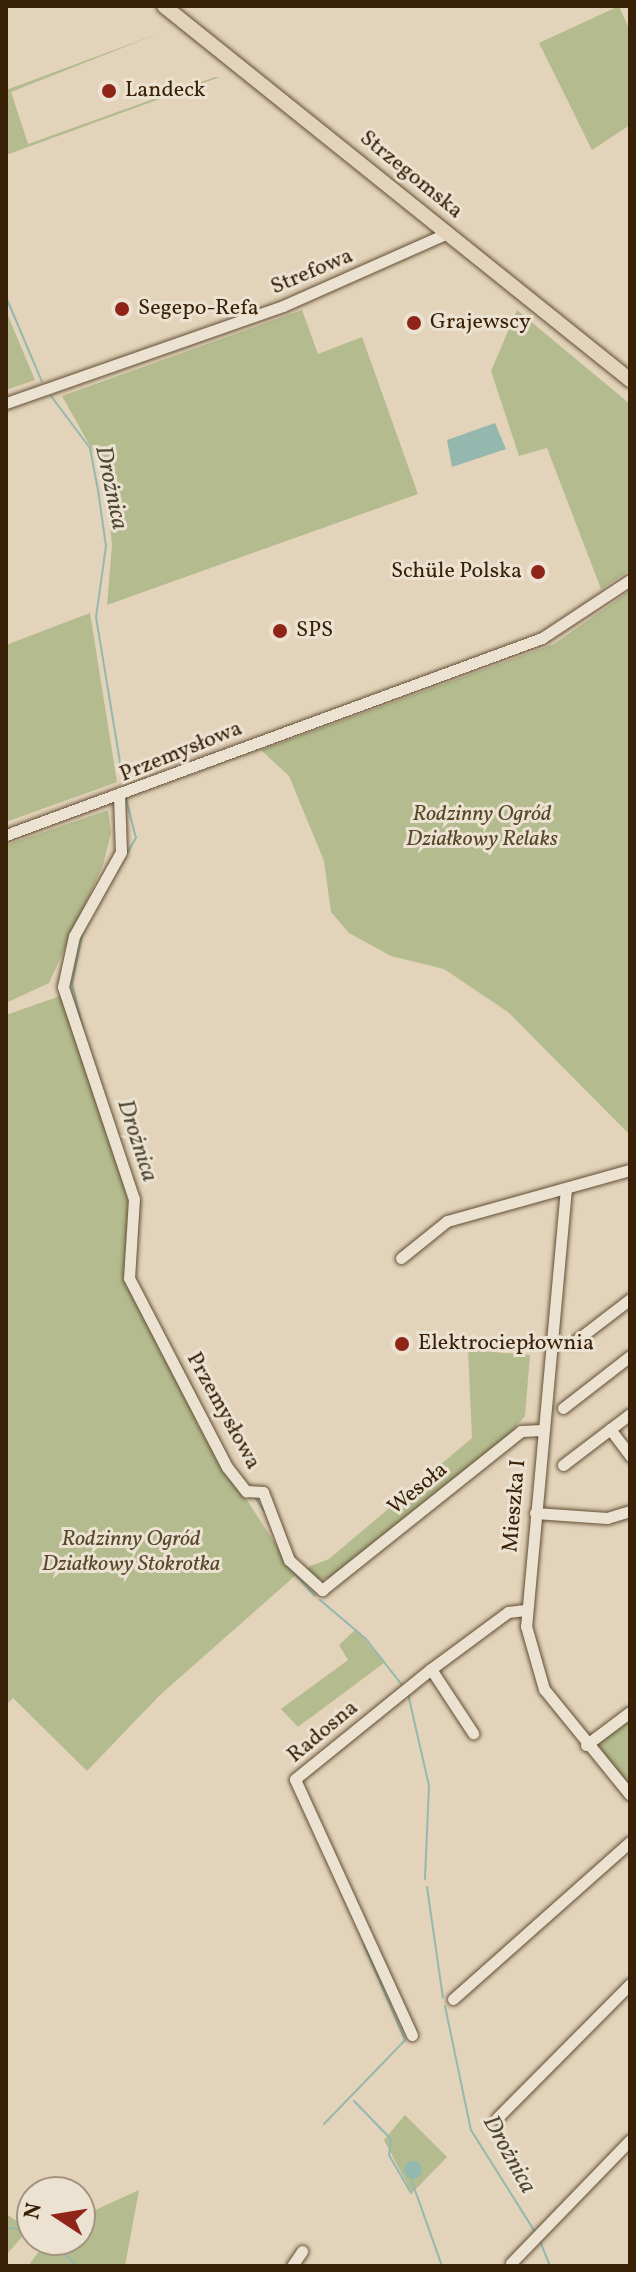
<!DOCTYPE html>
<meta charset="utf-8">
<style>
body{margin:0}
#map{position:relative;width:636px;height:2272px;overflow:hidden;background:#e2d3ba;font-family:Vollkorn,serif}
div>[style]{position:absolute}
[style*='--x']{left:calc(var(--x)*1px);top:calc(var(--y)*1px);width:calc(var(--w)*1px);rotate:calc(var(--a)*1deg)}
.green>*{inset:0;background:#b4bc8f}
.water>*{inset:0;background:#95b8ae}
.round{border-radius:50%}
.stream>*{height:2px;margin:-1px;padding:0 1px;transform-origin:1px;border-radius:1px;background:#95b8ae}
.roads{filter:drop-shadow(0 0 2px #634e34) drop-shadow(0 0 2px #634e34)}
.minor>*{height:11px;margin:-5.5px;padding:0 5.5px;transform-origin:5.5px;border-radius:5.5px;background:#ece2d2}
.major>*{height:14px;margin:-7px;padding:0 7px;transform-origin:7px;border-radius:7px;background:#e2d3ba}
.dots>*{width:22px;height:22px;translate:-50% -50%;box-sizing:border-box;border:4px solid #ece2d2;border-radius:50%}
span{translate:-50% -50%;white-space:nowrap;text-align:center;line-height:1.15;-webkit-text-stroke:6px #ece2d2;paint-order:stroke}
.poi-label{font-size:22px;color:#392108}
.left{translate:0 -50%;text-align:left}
.right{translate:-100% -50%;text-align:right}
.street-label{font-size:22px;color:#392108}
.park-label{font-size:22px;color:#58482a;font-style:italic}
.water-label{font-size:24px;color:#504732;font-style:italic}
.frame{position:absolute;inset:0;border:8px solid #392108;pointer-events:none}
.north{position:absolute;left:16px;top:2176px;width:80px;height:80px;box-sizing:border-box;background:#ece2d2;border:2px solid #a49581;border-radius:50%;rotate:282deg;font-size:22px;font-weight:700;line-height:32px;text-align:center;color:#392108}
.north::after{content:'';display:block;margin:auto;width:28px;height:36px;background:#8f2418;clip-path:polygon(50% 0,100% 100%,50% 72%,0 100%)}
</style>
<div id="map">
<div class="green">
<i style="clip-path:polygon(619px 6px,630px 31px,630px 125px,592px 150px,539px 43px)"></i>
<i style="clip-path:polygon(160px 33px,11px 92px,28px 144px,215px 77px,220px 77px,6px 155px,6px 90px)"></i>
<i style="clip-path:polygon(302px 310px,318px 354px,362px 337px,418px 494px,107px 605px,112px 545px,104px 471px,62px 396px)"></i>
<i style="clip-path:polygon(517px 310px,630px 404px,630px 570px,601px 589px,547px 448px,519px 456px,491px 371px)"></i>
<i style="clip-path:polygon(6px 311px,35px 380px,6px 390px)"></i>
<i style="clip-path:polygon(630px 591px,630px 1135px,508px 1012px,444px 969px,391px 956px,349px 933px,331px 912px,324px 861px,289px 776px,261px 750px,554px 644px)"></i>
<i style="clip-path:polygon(90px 613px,117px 782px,6px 822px,6px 645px)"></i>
<i style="clip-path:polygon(108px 810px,111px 833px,103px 865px,49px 983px,6px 1003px,6px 845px)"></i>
<i style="clip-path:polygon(63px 995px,124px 1180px,130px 1214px,124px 1279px,189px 1395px,197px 1424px,296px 1575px,160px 1695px,87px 1771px,13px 1698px,6px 1705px,6px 1015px)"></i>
<i style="clip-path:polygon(468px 1350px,530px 1355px,525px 1416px,494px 1451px,336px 1577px,314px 1580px,305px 1571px,310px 1566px,329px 1559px,472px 1438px)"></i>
<i style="clip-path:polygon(356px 1629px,384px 1663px,298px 1727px,281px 1709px,348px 1660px,339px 1645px)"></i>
<i style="clip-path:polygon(630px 1711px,630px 1795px,586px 1745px)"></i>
<i style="clip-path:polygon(405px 2115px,447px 2157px,412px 2193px,384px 2140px)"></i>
<i style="clip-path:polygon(139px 2190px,125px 2266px,28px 2266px,40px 2250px,23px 2236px,6px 2255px,6px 2214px,20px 2223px,32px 2212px,32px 2240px,80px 2240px,80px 2217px)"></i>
</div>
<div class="water">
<i style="clip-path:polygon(495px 423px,506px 449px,452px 467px,447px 440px)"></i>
<i class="round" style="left:404px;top:2161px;width:18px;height:18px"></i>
</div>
<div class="stream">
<i style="--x:6;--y:297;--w:92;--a:67"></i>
<i style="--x:51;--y:396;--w:65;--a:53.1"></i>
<i style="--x:90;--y:448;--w:43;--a:79.2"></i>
<i style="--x:98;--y:490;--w:57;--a:81.9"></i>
<i style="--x:106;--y:546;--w:72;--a:98"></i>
<i style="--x:96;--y:617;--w:171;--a:80.6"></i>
<i style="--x:98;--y:904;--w:76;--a:-60.1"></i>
<i style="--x:136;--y:838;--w:40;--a:-104.4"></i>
<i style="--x:83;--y:1029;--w:46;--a:-103.7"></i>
<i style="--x:72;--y:984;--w:54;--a:-78.3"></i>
<i style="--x:135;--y:1264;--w:62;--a:-85.4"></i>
<i style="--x:179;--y:1363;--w:48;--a:62.9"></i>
<i style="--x:254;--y:1496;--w:18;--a:56"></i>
<i style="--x:289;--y:1568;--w:38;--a:47"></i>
<i style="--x:320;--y:1600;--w:60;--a:40.3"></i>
<i style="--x:366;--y:1639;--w:58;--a:52"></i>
<i style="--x:408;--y:1694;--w:94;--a:77.1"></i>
<i style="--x:429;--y:1786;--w:93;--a:92.5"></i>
<i style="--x:427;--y:1887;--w:112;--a:81.8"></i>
<i style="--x:445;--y:2006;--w:127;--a:78.2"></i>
<i style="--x:471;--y:2130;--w:120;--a:57.9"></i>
<i style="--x:354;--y:2101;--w:53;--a:45.8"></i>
<i style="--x:391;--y:2139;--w:16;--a:97"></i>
<i style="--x:389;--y:2155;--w:44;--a:59.9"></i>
<i style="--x:324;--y:2124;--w:117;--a:-46"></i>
<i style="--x:405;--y:2040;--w:103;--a:-113.3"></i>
<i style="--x:411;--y:2179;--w:92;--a:70.4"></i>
<i style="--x:6;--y:2228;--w:26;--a:4"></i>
<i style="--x:49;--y:2240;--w:1;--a:45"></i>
<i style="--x:540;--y:2241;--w:27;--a:68"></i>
<i style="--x:59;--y:2249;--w:25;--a:43"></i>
</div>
<div class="roads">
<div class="minor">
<i style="--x:6;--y:403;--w:293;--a:-19.3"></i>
<i style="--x:283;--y:306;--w:180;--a:-23.9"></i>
<i style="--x:119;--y:795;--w:57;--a:88"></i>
<i style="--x:121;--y:852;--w:96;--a:119.2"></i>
<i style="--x:74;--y:936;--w:52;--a:102.2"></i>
<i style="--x:63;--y:987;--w:224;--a:71.5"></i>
<i style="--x:134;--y:1199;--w:79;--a:93.6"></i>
<i style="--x:129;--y:1278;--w:213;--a:62.6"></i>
<i style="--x:227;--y:1467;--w:31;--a:52"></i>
<i style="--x:246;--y:1491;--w:17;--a:3"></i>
<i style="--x:263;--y:1492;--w:73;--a:69.1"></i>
<i style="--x:289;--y:1560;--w:45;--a:42.3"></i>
<i style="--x:322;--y:1590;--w:255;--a:-38.6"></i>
<i style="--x:521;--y:1431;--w:21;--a:-3"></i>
<i style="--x:6;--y:835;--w:571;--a:-20.18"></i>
<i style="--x:542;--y:638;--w:105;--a:-33.4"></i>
<i style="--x:566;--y:1188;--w:440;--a:95.2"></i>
<i style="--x:526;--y:1626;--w:66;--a:74.1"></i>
<i style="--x:544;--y:1689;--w:136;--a:50.9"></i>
<i style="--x:401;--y:1258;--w:59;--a:-38.8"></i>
<i style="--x:447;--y:1221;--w:190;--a:-15.6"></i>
<i style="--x:574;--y:1342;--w:71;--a:-37.5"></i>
<i style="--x:563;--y:1408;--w:85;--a:-37.8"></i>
<i style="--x:610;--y:1429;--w:34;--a:53"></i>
<i style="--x:563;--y:1465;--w:84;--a:-37.3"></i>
<i style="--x:535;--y:1513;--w:72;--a:4"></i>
<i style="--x:607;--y:1518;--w:24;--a:-17"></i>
<i style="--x:431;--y:1669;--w:77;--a:56.7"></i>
<i style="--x:586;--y:1745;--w:55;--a:-36.9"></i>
<i style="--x:453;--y:1999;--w:237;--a:-41.6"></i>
<i style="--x:412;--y:2035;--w:281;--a:-114.6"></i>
<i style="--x:295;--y:1779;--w:175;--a:-39"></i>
<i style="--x:431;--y:1669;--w:96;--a:-36.5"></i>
<i style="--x:508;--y:1612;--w:17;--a:-7"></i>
<i style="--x:497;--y:2118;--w:189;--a:-45.2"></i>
<i style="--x:511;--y:2263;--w:171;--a:-45.9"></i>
<i style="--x:292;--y:2266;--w:18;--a:-56"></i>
</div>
<div class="major">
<i style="--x:164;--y:6;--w:598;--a:38.75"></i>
</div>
</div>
<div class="dots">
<i style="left:109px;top:91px;background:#8f2418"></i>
<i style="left:122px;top:309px;background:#8f2418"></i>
<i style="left:414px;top:323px;background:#8f2418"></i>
<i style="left:538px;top:572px;background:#8f2418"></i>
<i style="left:280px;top:631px;background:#8f2418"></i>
<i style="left:402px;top:1344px;background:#8f2418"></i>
</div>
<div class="poi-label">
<span class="left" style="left:125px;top:91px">Landeck</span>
<span class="left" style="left:138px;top:309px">Segepo-Refa</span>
<span class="left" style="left:430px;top:323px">Grajewscy</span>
<span class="right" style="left:522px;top:572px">Schüle Polska</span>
<span class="left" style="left:296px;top:631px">SPS</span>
<span class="left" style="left:418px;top:1344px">Elektrociepłownia</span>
</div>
<div class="street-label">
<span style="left:411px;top:175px;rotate:39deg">Strzegomska</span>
<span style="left:312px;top:272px;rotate:-23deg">Strefowa</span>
<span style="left:181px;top:752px;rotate:-22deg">Przemysłowa</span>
<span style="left:223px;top:1411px;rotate:61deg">Przemysłowa</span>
<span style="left:418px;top:1489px;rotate:-39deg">Wesoła</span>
<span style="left:515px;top:1506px;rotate:-85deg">Mieszka I</span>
<span style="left:323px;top:1732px;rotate:-40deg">Radosna</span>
</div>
<div class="park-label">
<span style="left:482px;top:827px">Rodzinny Ogród<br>Działkowy Relaks</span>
<span style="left:131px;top:1552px">Rodzinny Ogród<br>Działkowy Stokrotka</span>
</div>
<div class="water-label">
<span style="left:110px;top:488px;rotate:78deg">Drożnica</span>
<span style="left:136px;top:1141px;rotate:72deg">Drożnica</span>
<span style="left:508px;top:2155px;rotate:61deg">Drożnica</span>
</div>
<div class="frame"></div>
<div class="north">N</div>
</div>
